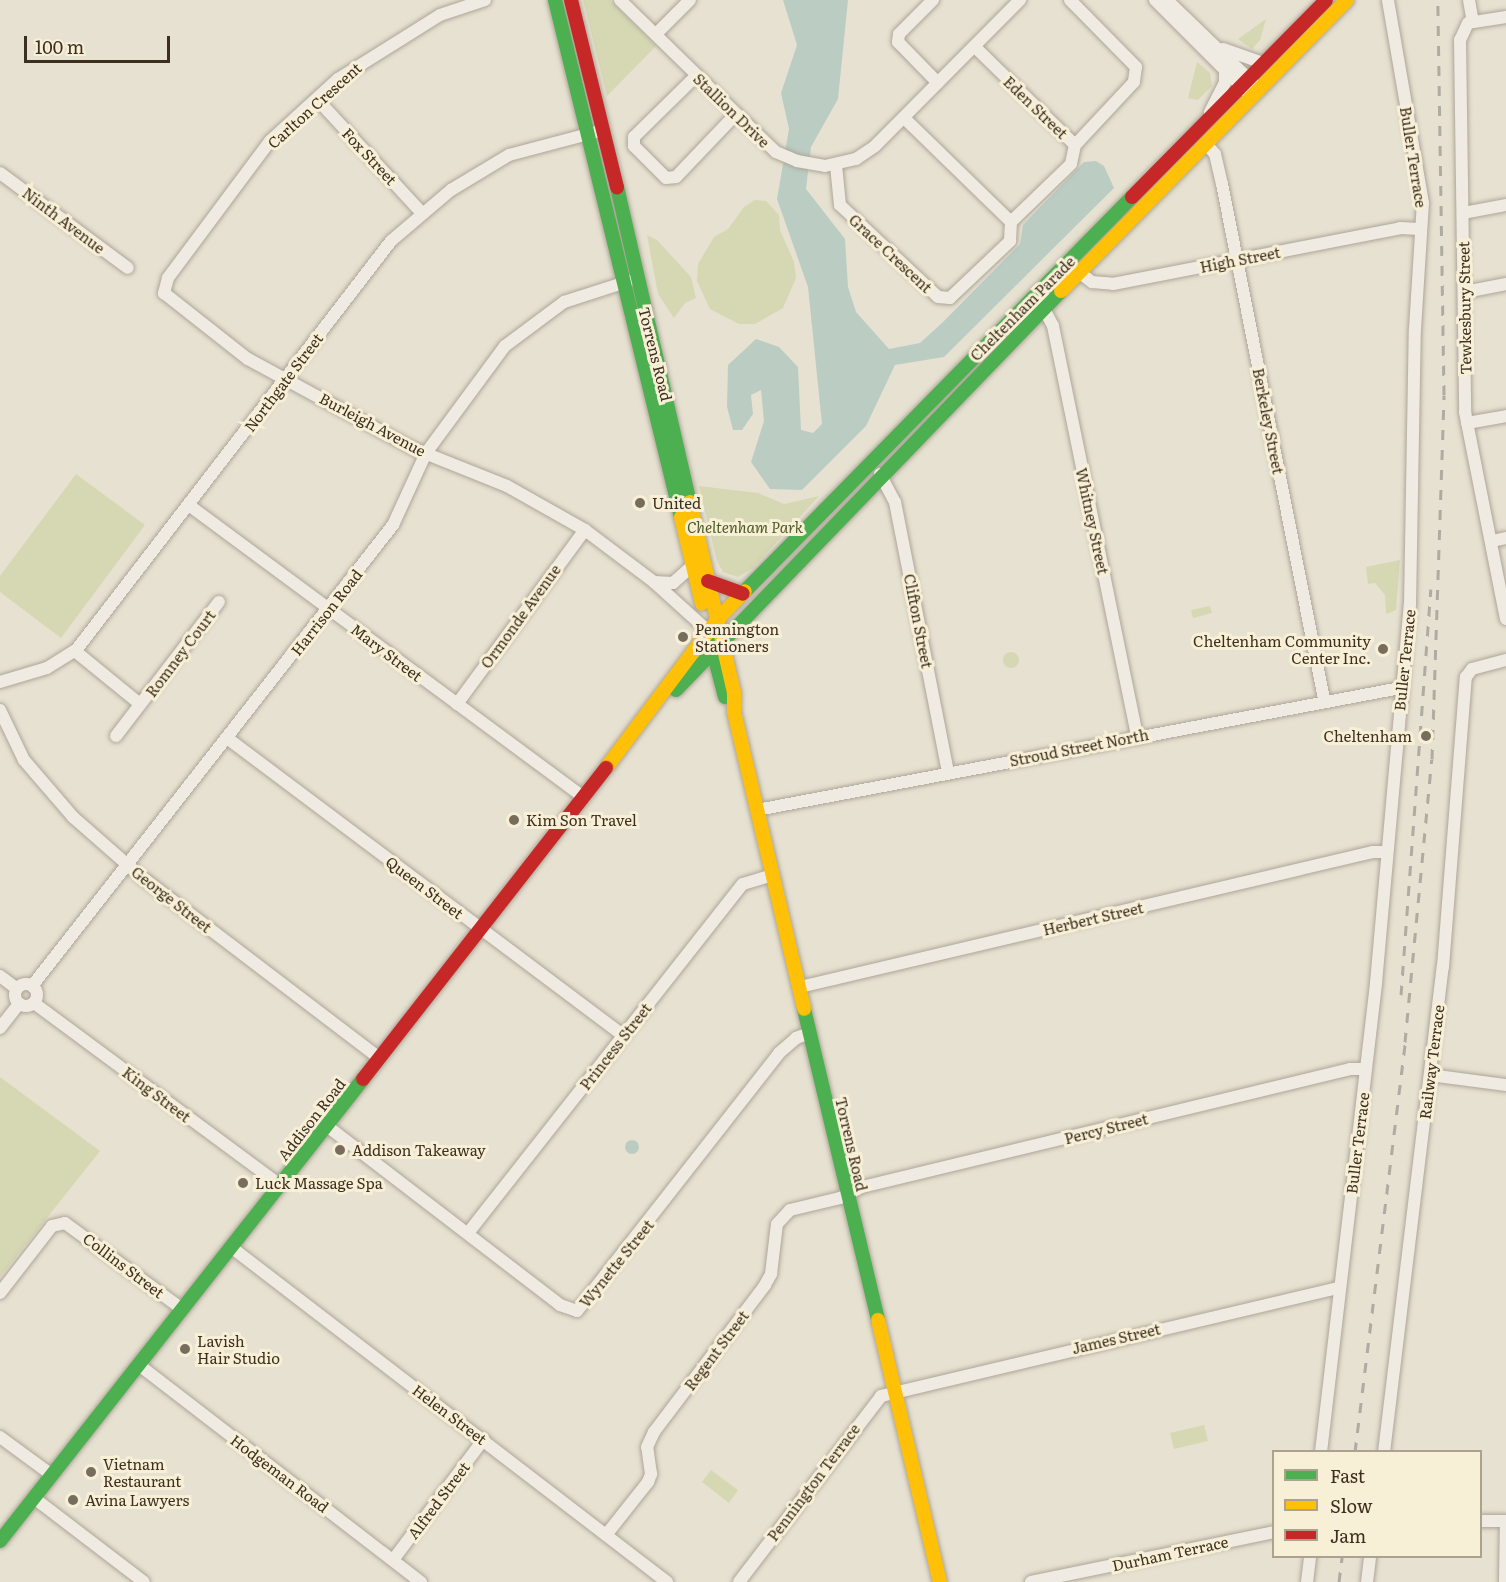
<!DOCTYPE html>
<style>
body{margin:0}
#map{position:relative;width:1506px;height:1582px;overflow:hidden;background:#e7e1d1;font-family:Literata,serif}
div>[style]{position:absolute}
[style*='--x']{left:calc(var(--x)*1px);top:calc(var(--y)*1px);width:calc(var(--w)*1px);rotate:calc(var(--a)*1deg)}
.green>*{inset:0;background:#d6d8b3}
.round{border-radius:50%}
.water>*{inset:0;background:#bbcdc3}
.roads{filter:drop-shadow(0 0 2px #ada699) drop-shadow(0 0 2px #ada699)}
.street>*{height:12px;margin:-6px;padding:0 6px;transform-origin:6px;border-radius:6px;background:#f0ebe2}
.street>.ring{margin:-6px;padding:0;box-sizing:content-box;background:none;border:12px solid #f0ebe2;border-radius:50%}
.fast>*{height:14px;margin:-7px;padding:0 7px;transform-origin:7px;border-radius:7px;background:#4caf50}
.slow>*{height:14px;margin:-7px;padding:0 7px;transform-origin:7px;border-radius:7px;background:#ffc107}
.jam>*{height:14px;margin:-7px;padding:0 7px;transform-origin:7px;border-radius:7px;background:#c62828}
.rail>*{height:3px;margin-top:-1.5px;transform-origin:0;background:repeating-linear-gradient(90deg,#afaba2 0 10px,transparent 0 20px)}
.dots>*{width:16px;height:16px;translate:-50% -50%;box-sizing:border-box;border:3px solid #f8efd7;border-radius:50%}
span{translate:-50% -50%;white-space:nowrap;text-align:center;line-height:1.15;-webkit-text-stroke:6px #f8efd7;paint-order:stroke}
.street-label{font-size:15px;color:#3d2f1f}
.poi-label{font-size:15px;color:#3d2f1f}
.left{translate:0 -50%;text-align:left}
.right{translate:-100% -50%;text-align:right}
.park-label{font-size:15px;color:#4c5b25;font-style:italic}
.legend{position:absolute;left:1272px;top:1450px;width:210px;height:108px;box-sizing:border-box;background:#f8efd7;border:2px solid #ada28d;margin:0;padding:8px 10px;list-style:none;font-size:18px;color:#3d2f1f}
.legend li{display:flex;align-items:center;gap:12px;height:30px}
.legend b{width:30px;border:2px solid #ada28d}
.scale{position:absolute;left:24px;top:36px;width:146px;height:27px;box-sizing:border-box;border:3px solid #3d2f1f;border-top:0;padding-left:8px;font-size:18px;line-height:21px;white-space:nowrap;color:#3d2f1f;-webkit-text-stroke:4px #f8efd7;paint-order:stroke}
</style>
<div id="map">
<div class="green">
<i style="clip-path:polygon(583px 0,610px 0,656px 46px,607px 96px)"></i>
<i style="clip-path:polygon(1266px 19px,1260px 40px,1252px 49px,1238px 39px)"></i>
<i style="clip-path:polygon(1197px 62px,1210px 73px,1212px 86px,1198px 100px,1188px 98px)"></i>
<i style="clip-path:polygon(755px 200px,766px 201px,779px 215px,780px 230px,794px 262px,796px 278px,783px 308px,755px 324px,739px 324px,710px 309px,697px 281px,698px 264px,714px 237px,728px 229px,744px 207px)"></i>
<i style="clip-path:polygon(647px 235px,657px 240px,691px 277px,696px 298px,685px 303px,674px 318px,658px 294px)"></i>
<i style="clip-path:polygon(76px 474px,145px 525px,61px 638px,0 592px,0 576px)"></i>
<i style="clip-path:polygon(699px 486px,758px 493px,784px 504px,819px 496px,753px 568px,738px 577px,723px 572px,717px 561px)"></i>
<i style="clip-path:polygon(1400px 560px,1396px 610px,1386px 614px,1385px 595px,1375px 583px,1368px 584px,1366px 567px)"></i>
<i style="clip-path:polygon(1210px 606px,1212px 613px,1193px 618px,1191px 610px)"></i>
<i class="round" style="left:1003px;top:652px;width:16px;height:16px"></i>
<i style="clip-path:polygon(0 1077px,100px 1151px,0 1277px)"></i>
<i style="clip-path:polygon(1204px 1425px,1208px 1441px,1174px 1449px,1170px 1433px)"></i>
<i style="clip-path:polygon(711px 1470px,738px 1490px,729px 1503px,702px 1482px)"></i>
</div>
<div class="water">
<i style="clip-path:polygon(783px 0,848px 0,838px 99px,811px 147px,806px 189px,845px 239px,848px 287px,856px 312px,889px 349px,920px 343px,942px 323px,1020px 244px,1023px 225px,1084px 162px,1096px 161px,1104px 166px,1114px 188px,944px 357px,895px 365px,866px 426px,802px 490px,770px 489px,751px 462px,764px 421px,761px 390px,751px 395px,753px 414px,742px 430px,733px 430px,727px 407px,728px 365px,756px 339px,779px 347px,798px 367px,801px 430px,813px 433px,822px 424px,808px 287px,777px 199px,789px 129px,781px 93px,797px 45px)"></i>
<i class="round" style="left:625px;top:1140px;width:14px;height:14px"></i>
</div>
<div class="roads">
<div class="street">
<i style="--x:485;--y:0;--w:47;--a:161.6"></i>
<i style="--x:440;--y:15;--w:120;--a:147.9"></i>
<i style="--x:338;--y:79;--w:92;--a:137.6"></i>
<i style="--x:270;--y:141;--w:171;--a:126.7"></i>
<i style="--x:168;--y:278;--w:16;--a:105"></i>
<i style="--x:164;--y:293;--w:107;--a:38.2"></i>
<i style="--x:248;--y:359;--w:187;--a:28.5"></i>
<i style="--x:412;--y:448;--w:102;--a:21.8"></i>
<i style="--x:507;--y:486;--w:90;--a:29.4"></i>
<i style="--x:585;--y:530;--w:86;--a:37"></i>
<i style="--x:654;--y:582;--w:73;--a:42.2"></i>
<i style="--x:620;--y:0;--w:218;--a:44.3"></i>
<i style="--x:776;--y:152;--w:23;--a:23"></i>
<i style="--x:797;--y:161;--w:28;--a:10"></i>
<i style="--x:825;--y:166;--w:32;--a:-13"></i>
<i style="--x:856;--y:159;--w:23;--a:-34"></i>
<i style="--x:875;--y:146;--w:206;--a:-45.2"></i>
<i style="--x:933;--y:0;--w:48;--a:135"></i>
<i style="--x:899;--y:34;--w:8;--a:97"></i>
<i style="--x:898;--y:42;--w:57;--a:45.7"></i>
<i style="--x:1070;--y:0;--w:94;--a:45.4"></i>
<i style="--x:1136;--y:67;--w:15;--a:98"></i>
<i style="--x:1134;--y:82;--w:86;--a:133.1"></i>
<i style="--x:1155;--y:0;--w:129;--a:45"></i>
<i style="--x:1167;--y:0;--w:121;--a:44"></i>
<i style="--x:1469;--y:0;--w:22;--a:80"></i>
<i style="--x:1506;--y:17;--w:38;--a:171"></i>
<i style="--x:1468;--y:23;--w:19;--a:115"></i>
<i style="--x:1460;--y:40;--w:372;--a:89.2"></i>
<i style="--x:1465;--y:412;--w:211;--a:78.8"></i>
<i style="--x:656;--y:34;--w:48;--a:-45"></i>
<i style="--x:975;--y:47;--w:140;--a:44.4"></i>
<i style="--x:1075;--y:145;--w:19;--a:102"></i>
<i style="--x:1071;--y:164;--w:83;--a:136"></i>
<i style="--x:1223;--y:49;--w:42;--a:19.3"></i>
<i style="--x:696;--y:76;--w:87;--a:135.5"></i>
<i style="--x:634;--y:137;--w:9;--a:90"></i>
<i style="--x:634;--y:146;--w:45;--a:45"></i>
<i style="--x:666;--y:178;--w:10;--a:-6"></i>
<i style="--x:676;--y:177;--w:87;--a:-46.4"></i>
<i style="--x:317;--y:99;--w:155;--a:47.4"></i>
<i style="--x:1210;--y:112;--w:33;--a:-63"></i>
<i style="--x:1225;--y:83;--w:13;--a:-90"></i>
<i style="--x:1207;--y:145;--w:12;--a:48"></i>
<i style="--x:1215;--y:154;--w:31;--a:77"></i>
<i style="--x:1222;--y:184;--w:525;--a:78.8"></i>
<i style="--x:836;--y:165;--w:40;--a:84.3"></i>
<i style="--x:840;--y:205;--w:134;--a:43.2"></i>
<i style="--x:938;--y:297;--w:12;--a:5"></i>
<i style="--x:950;--y:298;--w:83;--a:-43.5"></i>
<i style="--x:1010;--y:241;--w:19;--a:-87"></i>
<i style="--x:1011;--y:222;--w:148;--a:-135.8"></i>
<i style="--x:0;--y:173;--w:159;--a:36.6"></i>
<i style="--x:1463;--y:213;--w:44;--a:-10.5"></i>
<i style="--x:1074;--y:268;--w:23;--a:38"></i>
<i style="--x:1092;--y:282;--w:21;--a:5"></i>
<i style="--x:1113;--y:284;--w:292;--a:-11"></i>
<i style="--x:1400;--y:228;--w:20;--a:3"></i>
<i style="--x:1465;--y:292;--w:42;--a:-11"></i>
<i style="--x:1044;--y:309;--w:19;--a:62"></i>
<i style="--x:1053;--y:326;--w:418;--a:78.4"></i>
<i style="--x:1467;--y:423;--w:40;--a:-10"></i>
<i style="--x:880;--y:474;--w:32;--a:62"></i>
<i style="--x:895;--y:502;--w:275;--a:78.9"></i>
<i style="--x:190;--y:506;--w:490;--a:36.5"></i>
<i style="--x:1492;--y:541;--w:14;--a:-12"></i>
<i style="--x:654;--y:582;--w:19;--a:3"></i>
<i style="--x:673;--y:583;--w:27;--a:-42"></i>
<i style="--x:75;--y:651;--w:84;--a:39.2"></i>
<i style="--x:0;--y:682;--w:49;--a:-16.6"></i>
<i style="--x:47;--y:668;--w:36;--a:-32"></i>
<i style="--x:77;--y:649;--w:515;--a:-52.42"></i>
<i style="--x:391;--y:241;--w:79;--a:-40.4"></i>
<i style="--x:451;--y:190;--w:68;--a:-31.1"></i>
<i style="--x:509;--y:155;--w:90;--a:-14.8"></i>
<i style="--x:457;--y:704;--w:216;--a:-53.7"></i>
<i style="--x:0;--y:710;--w:55;--a:64.4"></i>
<i style="--x:24;--y:760;--w:75;--a:49.3"></i>
<i style="--x:73;--y:817;--w:88;--a:41.3"></i>
<i style="--x:139;--y:875;--w:302;--a:37.3"></i>
<i style="--x:116;--y:736;--w:169;--a:-52.5"></i>
<i style="--x:227;--y:738;--w:496;--a:36.9"></i>
<i style="--x:757;--y:810;--w:654;--a:-10.74"></i>
<i style="--x:0;--y:976;--w:21;--a:37"></i>
<i class="ring" style="left:15px;top:984px;width:10px;height:10px"></i>
<i style="--x:32;--y:986;--w:586;--a:-51.94"></i>
<i style="--x:393;--y:525;--w:79;--a:-65.4"></i>
<i style="--x:426;--y:453;--w:133;--a:-53.6"></i>
<i style="--x:505;--y:346;--w:74;--a:-36.7"></i>
<i style="--x:564;--y:302;--w:68;--a:-17.9"></i>
<i style="--x:800;--y:987;--w:589;--a:-13.26"></i>
<i style="--x:1373;--y:852;--w:14;--a:0"></i>
<i style="--x:34;--y:1003;--w:306;--a:36.5"></i>
<i style="--x:0;--y:1028;--w:31;--a:-52"></i>
<i style="--x:1430;--y:1075;--w:77;--a:7.5"></i>
<i style="--x:327;--y:1126;--w:294;--a:37.5"></i>
<i style="--x:560;--y:1305;--w:18;--a:19"></i>
<i style="--x:577;--y:1311;--w:328;--a:-51.9"></i>
<i style="--x:779;--y:1053;--w:23;--a:-41"></i>
<i style="--x:796;--y:1038;--w:15;--a:-20"></i>
<i style="--x:468;--y:1233;--w:444;--a:-51.8"></i>
<i style="--x:743;--y:884;--w:31;--a:-17"></i>
<i style="--x:231;--y:1247;--w:550;--a:37.54"></i>
<i style="--x:0;--y:1293;--w:85;--a:-52.2"></i>
<i style="--x:52;--y:1226;--w:13;--a:-13"></i>
<i style="--x:65;--y:1223;--w:145;--a:36.3"></i>
<i style="--x:139;--y:1365;--w:356;--a:37.6"></i>
<i style="--x:0;--y:1437;--w:64;--a:36.2"></i>
<i style="--x:1321;--y:1452;--w:472;--a:-83.3"></i>
<i style="--x:1376;--y:983;--w:380;--a:-84.9"></i>
<i style="--x:1410;--y:605;--w:276;--a:-89"></i>
<i style="--x:1415;--y:329;--w:126;--a:-86.4"></i>
<i style="--x:1423;--y:203;--w:206;--a:-99.8"></i>
<i style="--x:1384;--y:1452;--w:489;--a:-83.1"></i>
<i style="--x:1443;--y:967;--w:291;--a:-85.5"></i>
<i style="--x:1466;--y:677;--w:10;--a:-53"></i>
<i style="--x:1472;--y:669;--w:35;--a:-15"></i>
<i style="--x:34;--y:1498;--w:138;--a:37.4"></i>
<i style="--x:1480;--y:1521;--w:26;--a:0"></i>
<i style="--x:606;--y:1535;--w:68;--a:-51.6"></i>
<i style="--x:648;--y:1482;--w:9;--a:-69"></i>
<i style="--x:651;--y:1474;--w:27;--a:-98"></i>
<i style="--x:647;--y:1447;--w:17;--a:-65"></i>
<i style="--x:654;--y:1432;--w:184;--a:-52.9"></i>
<i style="--x:765;--y:1285;--w:13;--a:-61"></i>
<i style="--x:771;--y:1274;--w:50;--a:-83.2"></i>
<i style="--x:777;--y:1224;--w:19;--a:-47"></i>
<i style="--x:790;--y:1210;--w:51;--a:-13.5"></i>
<i style="--x:840;--y:1198;--w:25;--a:-27"></i>
<i style="--x:862;--y:1187;--w:502;--a:-13.59"></i>
<i style="--x:1350;--y:1069;--w:16;--a:0"></i>
<i style="--x:393;--y:1560;--w:151;--a:-53.1"></i>
<i style="--x:739;--y:1582;--w:234;--a:-52.6"></i>
<i style="--x:881;--y:1396;--w:471;--a:-13.3"></i>
<i style="--x:1031;--y:1582;--w:248;--a:-11.6"></i>
<i style="--x:1307;--y:1582;--w:26;--a:-83"></i>
<i style="--x:1367;--y:1582;--w:26;--a:-83"></i>
<i style="--x:1505;--y:1582;--w:61;--a:-89.1"></i>
</div>
<div class="fast">
<i style="--x:555;--y:0;--w:532;--a:76.3"></i>
<i style="--x:617;--y:187;--w:323;--a:77"></i>
<i style="--x:745;--y:591;--w:552;--a:-45.51"></i>
<i style="--x:710;--y:640;--w:59;--a:75.3"></i>
<i style="--x:676;--y:690;--w:554;--a:-46.02"></i>
<i style="--x:804;--y:1009;--w:320;--a:76.6"></i>
<i style="--x:0;--y:1541;--w:588;--a:-51.84"></i>
</div>
<div class="slow">
<i style="--x:1061;--y:291;--w:408;--a:-45.5"></i>
<i style="--x:690;--y:502;--w:195;--a:77"></i>
<i style="--x:734;--y:692;--w:20;--a:90"></i>
<i style="--x:734;--y:712;--w:305;--a:76.7"></i>
<i style="--x:681;--y:517;--w:89;--a:76.3"></i>
<i style="--x:606;--y:768;--w:185;--a:-53.1"></i>
<i style="--x:717;--y:620;--w:40;--a:-46"></i>
<i style="--x:878;--y:1320;--w:269;--a:76.7"></i>
</div>
<div class="jam">
<i style="--x:571;--y:0;--w:193;--a:76.2"></i>
<i style="--x:1132;--y:197;--w:276;--a:-45.4"></i>
<i style="--x:708;--y:581;--w:37;--a:20"></i>
<i style="--x:363;--y:1079;--w:395;--a:-52"></i>
</div>
</div>
<div class="rail">
<i style="--x:1401;--y:995;--w:407;--a:-85.8"></i>
<i style="--x:1355;--y:1452;--w:413;--a:-83"></i>
<i style="--x:1405;--y:1042;--w:284;--a:-84.6"></i>
<i style="--x:1432;--y:759;--w:364;--a:-88.1"></i>
<i style="--x:1444;--y:395;--w:395;--a:-90.9"></i>
<i style="--x:1339;--y:1582;--w:26;--a:-83"></i>
</div>
<div class="dots">
<i style="left:640px;top:503px;background:#786d5d"></i>
<i style="left:683px;top:637px;background:#786d5d"></i>
<i style="left:1383px;top:649px;background:#786d5d"></i>
<i style="left:1426px;top:736px;background:#786d5d"></i>
<i style="left:514px;top:820px;background:#786d5d"></i>
<i style="left:340px;top:1150px;background:#786d5d"></i>
<i style="left:243px;top:1183px;background:#786d5d"></i>
<i style="left:185px;top:1349px;background:#786d5d"></i>
<i style="left:91px;top:1472px;background:#786d5d"></i>
<i style="left:73px;top:1500px;background:#786d5d"></i>
</div>
<div class="street-label">
<span style="left:314px;top:105px;rotate:-42deg">Carlton Crescent</span>
<span style="left:1036px;top:107px;rotate:44deg">Eden Street</span>
<span style="left:732px;top:110px;rotate:44deg">Stallion Drive</span>
<span style="left:370px;top:156px;rotate:47deg">Fox Street</span>
<span style="left:1414px;top:157px;rotate:81deg">Buller Terrace</span>
<span style="left:64px;top:220px;rotate:37deg">Ninth Avenue</span>
<span style="left:891px;top:253px;rotate:43deg">Grace Crescent</span>
<span style="left:1240px;top:259px;rotate:-11deg">High Street</span>
<span style="left:1022px;top:308px;rotate:-45deg">Cheltenham Parade</span>
<span style="left:1464px;top:308px;rotate:-91deg">Tewkesbury Street</span>
<span style="left:656px;top:354px;rotate:76deg">Torrens Road</span>
<span style="left:283px;top:382px;rotate:-53deg">Northgate Street</span>
<span style="left:1269px;top:421px;rotate:79deg">Berkeley Street</span>
<span style="left:373px;top:424px;rotate:28deg">Burleigh Avenue</span>
<span style="left:1093px;top:521px;rotate:78deg">Whitney Street</span>
<span style="left:326px;top:612px;rotate:-52deg">Harrison Road</span>
<span style="left:520px;top:616px;rotate:-54deg">Ormonde Avenue</span>
<span style="left:919px;top:621px;rotate:79deg">Clifton Street</span>
<span style="left:387px;top:652px;rotate:37deg">Mary Street</span>
<span style="left:180px;top:653px;rotate:-53deg">Romney Court</span>
<span style="left:1404px;top:660px;rotate:-84deg">Buller Terrace</span>
<span style="left:1079px;top:747px;rotate:-11deg">Stroud Street North</span>
<span style="left:425px;top:887px;rotate:37deg">Queen Street</span>
<span style="left:172px;top:899px;rotate:38deg">George Street</span>
<span style="left:1093px;top:918px;rotate:-13deg">Herbert Street</span>
<span style="left:615px;top:1046px;rotate:-52deg">Princess Street</span>
<span style="left:1431px;top:1062px;rotate:-83deg">Railway Terrace</span>
<span style="left:157px;top:1094px;rotate:37deg">King Street</span>
<span style="left:311px;top:1119px;rotate:-52deg">Addison Road</span>
<span style="left:1106px;top:1128px;rotate:-14deg">Percy Street</span>
<span style="left:1357px;top:1143px;rotate:-83deg">Buller Terrace</span>
<span style="left:852px;top:1144px;rotate:77deg">Torrens Road</span>
<span style="left:616px;top:1263px;rotate:-51deg">Wynette Street</span>
<span style="left:124px;top:1265px;rotate:37deg">Collins Street</span>
<span style="left:1116px;top:1338px;rotate:-13deg">James Street</span>
<span style="left:716px;top:1350px;rotate:-53deg">Regent Street</span>
<span style="left:450px;top:1414px;rotate:37deg">Helen Street</span>
<span style="left:280px;top:1473px;rotate:37deg">Hodgeman Road</span>
<span style="left:813px;top:1482px;rotate:-53deg">Pennington Terrace</span>
<span style="left:438px;top:1500px;rotate:-53deg">Alfred Street</span>
<span style="left:1170px;top:1553px;rotate:-12deg">Durham Terrace</span>
</div>
<div class="poi-label">
<span class="left" style="left:652px;top:503px">United</span>
<span class="left" style="left:695px;top:637px">Pennington<br>Stationers</span>
<span class="right" style="left:1371px;top:649px">Cheltenham Community<br>Center Inc.</span>
<span class="right" style="left:1412px;top:736px">Cheltenham</span>
<span class="left" style="left:526px;top:820px">Kim Son Travel</span>
<span class="left" style="left:352px;top:1150px">Addison Takeaway</span>
<span class="left" style="left:255px;top:1183px">Luck Massage Spa</span>
<span class="left" style="left:197px;top:1349px">Lavish<br>Hair Studio</span>
<span class="left" style="left:103px;top:1472px">Vietnam<br>Restaurant</span>
<span class="left" style="left:85px;top:1500px">Avina Lawyers</span>
</div>
<div class="park-label">
<span style="left:745px;top:527px">Cheltenham Park</span>
</div>
<ul class="legend">
<li><b style="height:8px;background:#4caf50"></b>Fast</li>
<li><b style="height:8px;background:#ffc107"></b>Slow</li>
<li><b style="height:8px;background:#c62828"></b>Jam</li>
</ul>
<div class="scale">100 m</div>
</div>
